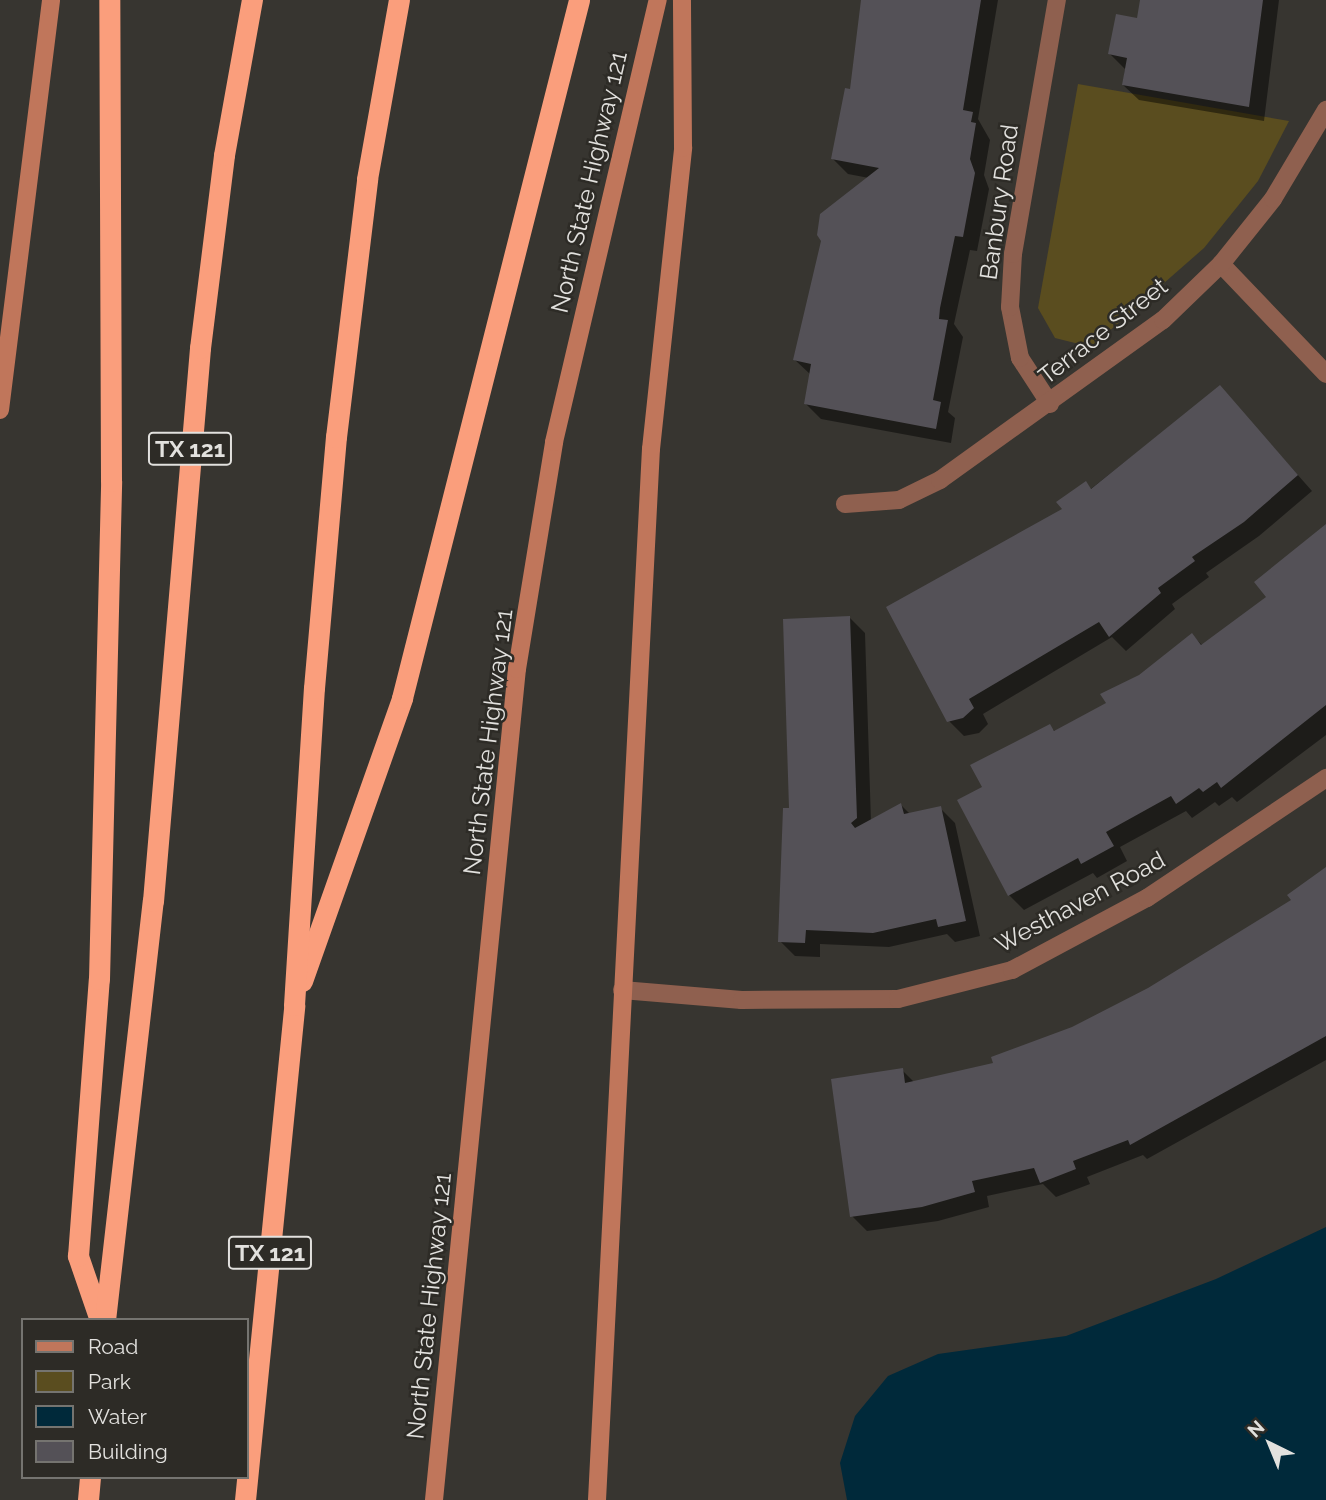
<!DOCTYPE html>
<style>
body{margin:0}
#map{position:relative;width:1326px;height:1500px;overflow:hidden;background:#373530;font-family:Raleway,sans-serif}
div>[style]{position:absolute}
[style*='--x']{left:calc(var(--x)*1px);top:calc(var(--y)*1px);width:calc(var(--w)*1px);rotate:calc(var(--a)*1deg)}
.green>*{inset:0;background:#5a4d1f}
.water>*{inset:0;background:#00293a}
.shadow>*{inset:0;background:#0007}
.building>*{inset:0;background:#545157}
.street>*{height:18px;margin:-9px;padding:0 9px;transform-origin:9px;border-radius:9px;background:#8f604f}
.secondary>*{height:18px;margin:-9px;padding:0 9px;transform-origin:9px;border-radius:9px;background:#c0765b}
.highway>*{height:21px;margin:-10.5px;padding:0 10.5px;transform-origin:10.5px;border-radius:10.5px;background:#fa9e7c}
span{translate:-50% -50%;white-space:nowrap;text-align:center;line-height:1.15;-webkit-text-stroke:5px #2d2b26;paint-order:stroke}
.shield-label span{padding:2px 5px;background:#2d2b26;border:2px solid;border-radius:5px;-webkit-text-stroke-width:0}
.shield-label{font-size:23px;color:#e2e1de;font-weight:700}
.street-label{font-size:24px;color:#e2e1de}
.legend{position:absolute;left:21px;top:1318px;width:228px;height:161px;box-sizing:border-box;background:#2d2b26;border:2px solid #757470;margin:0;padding:9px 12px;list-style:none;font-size:21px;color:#e2e1de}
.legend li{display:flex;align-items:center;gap:14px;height:35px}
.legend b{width:35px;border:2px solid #757470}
.north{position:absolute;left:1235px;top:1409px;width:70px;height:70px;-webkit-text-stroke:5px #2d2b26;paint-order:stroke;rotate:317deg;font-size:19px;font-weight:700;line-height:28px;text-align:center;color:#e2e1de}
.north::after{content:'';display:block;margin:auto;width:24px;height:32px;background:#e2e1de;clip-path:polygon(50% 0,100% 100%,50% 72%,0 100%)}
</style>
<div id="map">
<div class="green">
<i style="clip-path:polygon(1078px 84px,1289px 121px,1258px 181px,1204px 248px,1091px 347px,1055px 338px,1038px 308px)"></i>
</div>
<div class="water">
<i style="clip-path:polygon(1326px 1227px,1326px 1500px,847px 1500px,840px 1463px,855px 1416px,888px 1376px,938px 1354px,1066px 1336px,1216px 1279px)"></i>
</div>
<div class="shadow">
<i style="clip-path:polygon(865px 0,998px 0,978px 119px,990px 140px,984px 175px,989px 189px,977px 251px,970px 250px,954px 324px,963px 337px,948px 412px,955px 418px,951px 443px,821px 419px,806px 404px,811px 375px,795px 360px,823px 241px,869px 178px,848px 174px,833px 159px,852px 91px)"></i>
<i style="clip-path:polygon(1172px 0,1279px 0,1264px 121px,1139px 100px,1123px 85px,1125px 69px,1110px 54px,1224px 34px)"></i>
<i style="clip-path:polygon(1220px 387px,1312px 491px,1259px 536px,1206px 573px,1209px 577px,1172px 604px,1175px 609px,1126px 651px,1112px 637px,983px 714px,988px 724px,979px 733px,964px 736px,949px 721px,1064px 510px)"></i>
<i style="clip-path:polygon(1326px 525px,1326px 735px,1237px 802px,1232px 797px,1219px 806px,1215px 802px,1192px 818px,1186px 811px,1120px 847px,1127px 861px,1097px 878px,1093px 873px,1024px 910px,1009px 895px,984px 788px,1050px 727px,1056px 732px,1109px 704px,1192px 635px,1203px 646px,1268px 597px)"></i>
<i style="clip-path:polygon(850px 618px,865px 633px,871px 822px,901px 805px,910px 814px,940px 808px,955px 823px,980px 936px,955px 942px,947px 934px,889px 947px,820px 944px,820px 957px,795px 956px,780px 941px,791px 810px)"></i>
<i style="clip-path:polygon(1326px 869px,1326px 1060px,1147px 1159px,1143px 1155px,1087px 1177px,1090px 1184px,1056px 1197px,1043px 1184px,987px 1196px,989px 1207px,938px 1221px,867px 1231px,852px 1216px,902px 1070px,915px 1083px,996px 1065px,1073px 1029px,1149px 990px,1293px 900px)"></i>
</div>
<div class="building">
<i style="clip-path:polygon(861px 0,981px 0,963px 110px,973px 112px,971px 122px,976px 123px,970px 159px,975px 173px,963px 237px,955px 236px,940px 308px,939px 319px,948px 320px,933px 400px,941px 402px,936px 429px,804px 404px,811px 364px,793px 360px,821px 241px,817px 235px,820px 214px,879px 168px,831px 159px,845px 88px,850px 89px)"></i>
<i style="clip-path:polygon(1140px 0,1263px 0,1249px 107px,1122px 85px,1127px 58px,1108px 54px,1116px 14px,1137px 18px)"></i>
<i style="clip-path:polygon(1220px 385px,1298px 475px,1244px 522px,1192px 557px,1195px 561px,1158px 588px,1161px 593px,1109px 637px,1099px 622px,969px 699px,974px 708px,963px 718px,947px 722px,886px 607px,1062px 509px,1056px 502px,1086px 481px,1091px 489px)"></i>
<i style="clip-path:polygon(1326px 524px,1326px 705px,1221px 788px,1217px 782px,1203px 792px,1199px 788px,1176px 804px,1171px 796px,1106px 832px,1114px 846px,1081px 864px,1078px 858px,1008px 896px,957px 800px,982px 787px,970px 765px,1050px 724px,1054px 731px,1106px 703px,1100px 694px,1139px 675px,1192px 633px,1201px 645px,1266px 597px,1254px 582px)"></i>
<i style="clip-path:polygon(850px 616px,857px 818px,851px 823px,855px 828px,901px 803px,904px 814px,941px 806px,966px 921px,938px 927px,936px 919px,873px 933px,806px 930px,805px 943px,778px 942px,783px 808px,789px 808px,783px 619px)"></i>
<i style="clip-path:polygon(1326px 867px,1326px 1036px,1130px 1145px,1128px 1140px,1073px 1161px,1076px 1169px,1040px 1183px,1034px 1168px,972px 1181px,975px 1192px,922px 1207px,850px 1217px,831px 1079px,903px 1068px,905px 1083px,993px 1063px,991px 1057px,1072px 1027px,1148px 988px,1291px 900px,1287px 895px)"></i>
</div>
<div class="street">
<i style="--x:1221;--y:264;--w:152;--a:46.3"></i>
<i style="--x:1050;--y:404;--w:55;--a:-123.1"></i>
<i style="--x:1020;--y:358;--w:52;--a:-101.1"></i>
<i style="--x:1010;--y:307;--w:53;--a:-86.8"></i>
<i style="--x:1013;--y:254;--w:258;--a:-80.2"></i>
<i style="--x:845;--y:504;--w:54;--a:-4.2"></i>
<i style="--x:899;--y:500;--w:46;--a:-26"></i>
<i style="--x:940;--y:480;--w:274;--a:-35.7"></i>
<i style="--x:1163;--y:320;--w:81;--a:-44"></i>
<i style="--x:1221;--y:264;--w:83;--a:-51.3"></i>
<i style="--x:1273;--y:199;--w:104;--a:-59.2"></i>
<i style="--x:622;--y:990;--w:120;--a:4.8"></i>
<i style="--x:742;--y:1000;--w:156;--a:-0.4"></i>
<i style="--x:898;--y:999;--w:118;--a:-14.3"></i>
<i style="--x:1012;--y:970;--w:153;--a:-28.1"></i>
<i style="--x:1147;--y:898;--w:216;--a:-33.8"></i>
</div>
<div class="secondary">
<i style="--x:0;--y:410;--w:413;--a:-82.9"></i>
<i style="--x:434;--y:1500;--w:835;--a:-84.3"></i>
<i style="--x:517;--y:669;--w:230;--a:-80.7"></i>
<i style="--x:554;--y:442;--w:454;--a:-76.8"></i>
<i style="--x:597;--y:1500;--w:1052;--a:-87.06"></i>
<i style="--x:651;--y:449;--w:303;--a:-83.9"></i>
<i style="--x:683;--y:148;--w:148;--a:-90.4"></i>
</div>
<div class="highway">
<i style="--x:302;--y:981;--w:300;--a:-70.5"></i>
<i style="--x:402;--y:698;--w:720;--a:-75.77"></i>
<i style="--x:100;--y:1320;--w:68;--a:-109"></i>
<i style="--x:78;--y:1256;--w:278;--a:-85.7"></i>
<i style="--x:99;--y:979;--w:498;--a:-88.6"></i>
<i style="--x:111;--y:481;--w:481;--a:-90.2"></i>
<i style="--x:105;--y:1320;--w:422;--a:-83.5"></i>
<i style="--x:153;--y:901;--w:555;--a:-85.14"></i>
<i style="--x:200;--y:348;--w:194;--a:-82.9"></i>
<i style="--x:224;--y:155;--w:158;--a:-79.8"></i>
<i style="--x:88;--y:1500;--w:23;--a:-85"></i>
<i style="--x:245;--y:1500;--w:497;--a:-84.3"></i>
<i style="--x:294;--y:1005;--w:318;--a:-86.4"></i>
<i style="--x:314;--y:688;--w:252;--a:-85"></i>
<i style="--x:336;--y:437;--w:260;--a:-83.1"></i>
<i style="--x:367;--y:179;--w:182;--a:-79.9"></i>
</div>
<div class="shield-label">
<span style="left:190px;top:449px">TX 121</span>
<span style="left:270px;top:1253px">TX 121</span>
</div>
<div class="street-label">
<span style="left:589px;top:182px;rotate:-77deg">North State Highway 121</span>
<span style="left:999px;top:202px;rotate:-82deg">Banbury Road</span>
<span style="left:1103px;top:331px;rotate:-38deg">Terrace Street</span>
<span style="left:488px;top:742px;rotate:-83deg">North State Highway 121</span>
<span style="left:1080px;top:902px;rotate:-28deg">Westhaven Road</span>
<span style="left:429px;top:1306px;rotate:-84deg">North State Highway 121</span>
</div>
<ul class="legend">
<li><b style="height:9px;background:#c0765b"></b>Road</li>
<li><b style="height:19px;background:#5a4d1f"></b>Park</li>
<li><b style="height:19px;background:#00293a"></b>Water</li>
<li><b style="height:19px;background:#545157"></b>Building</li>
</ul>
<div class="north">N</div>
</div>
